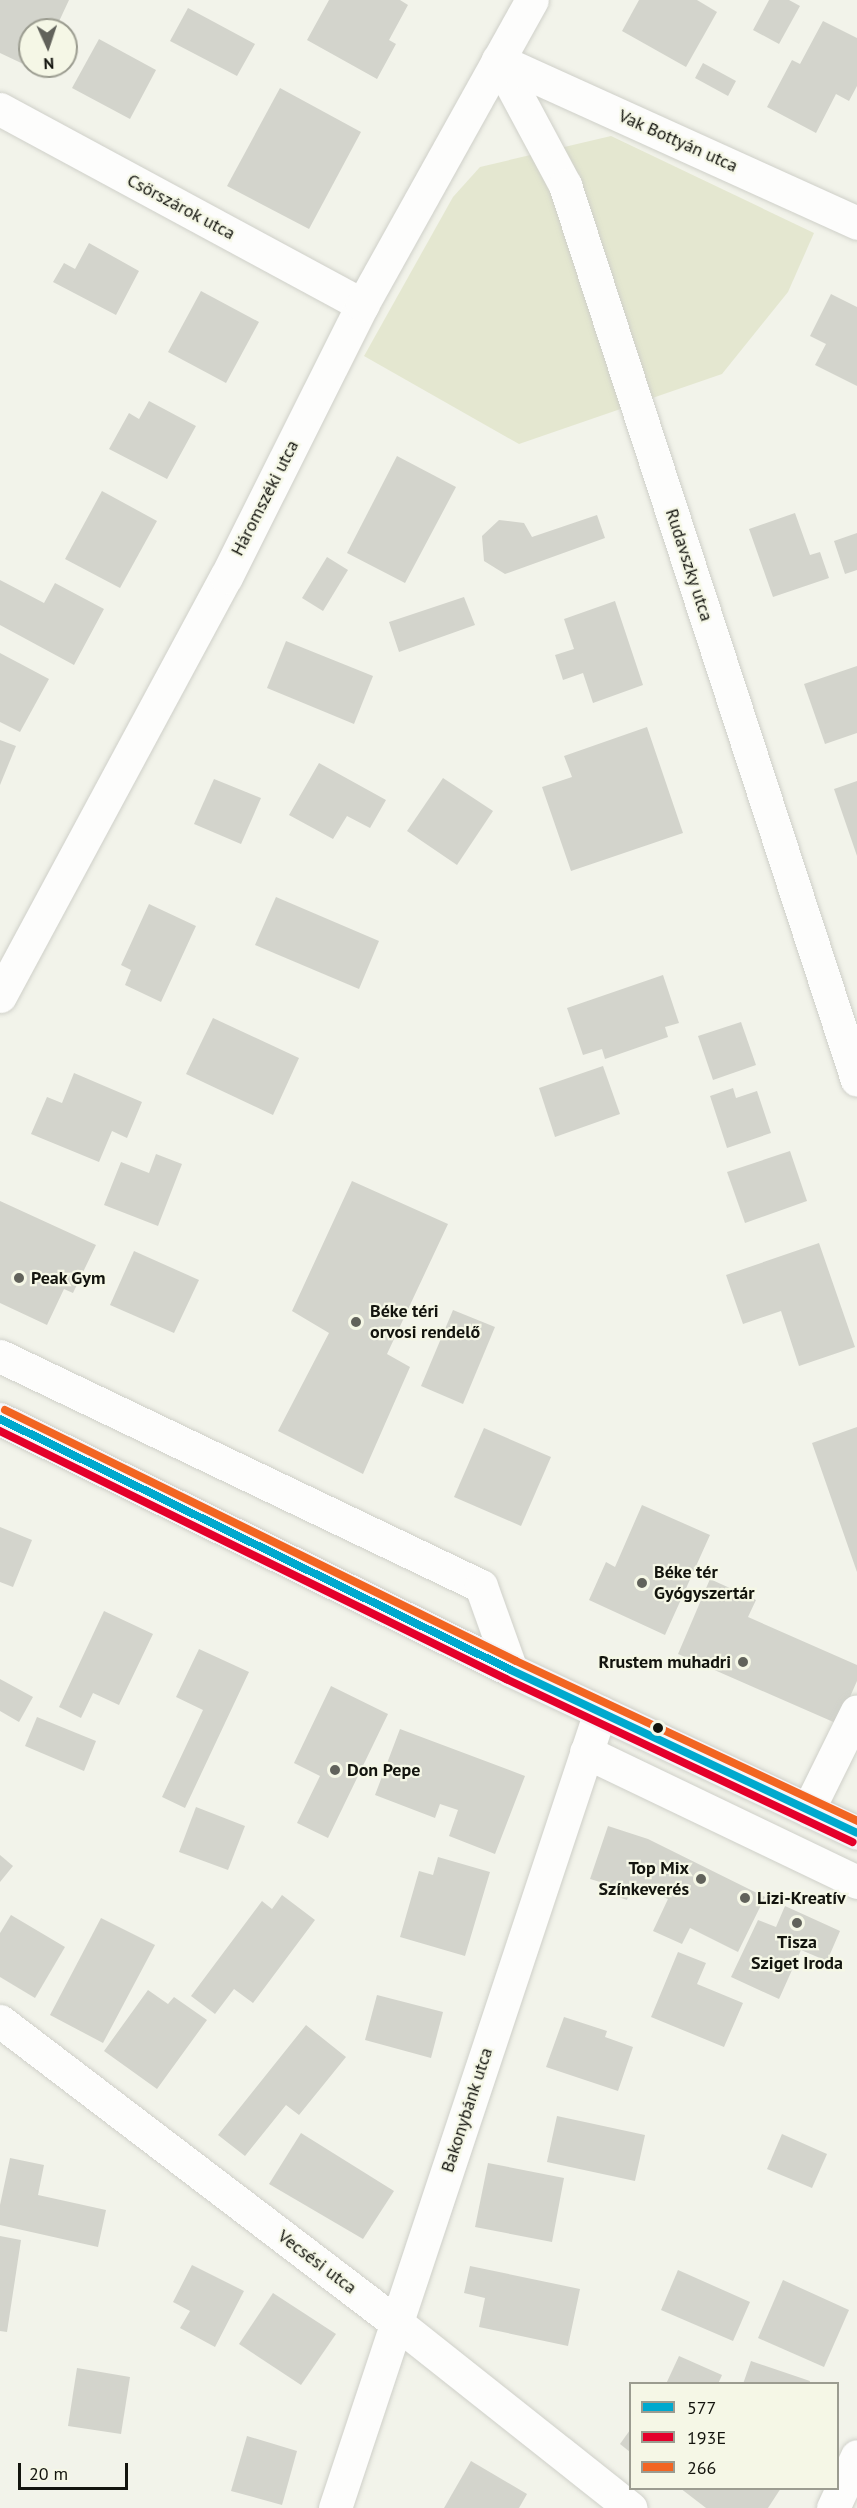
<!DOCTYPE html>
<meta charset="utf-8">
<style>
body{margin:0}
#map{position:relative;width:857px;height:2508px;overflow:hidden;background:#f2f3ea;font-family:"PT Sans",sans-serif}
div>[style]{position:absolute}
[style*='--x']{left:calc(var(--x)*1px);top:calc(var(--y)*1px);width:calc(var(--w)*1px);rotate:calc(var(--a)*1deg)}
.green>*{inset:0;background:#e4e7d0}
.building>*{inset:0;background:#d3d4cc}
.roads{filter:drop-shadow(0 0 2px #cfd0c9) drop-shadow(0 0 2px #cfd0c9)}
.minor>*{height:33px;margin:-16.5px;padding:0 16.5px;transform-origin:16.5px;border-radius:16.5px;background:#fdfdfc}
.major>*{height:33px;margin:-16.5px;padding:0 16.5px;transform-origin:16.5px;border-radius:16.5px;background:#f6f5f8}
.bus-1>*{height:8px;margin:-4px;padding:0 4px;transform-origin:4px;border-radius:4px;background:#00a9ce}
.bus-2>*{height:8px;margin:-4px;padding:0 4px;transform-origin:4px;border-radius:4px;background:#e4002b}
.bus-3>*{height:8px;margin:-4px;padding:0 4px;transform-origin:4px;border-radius:4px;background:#f26522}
.dots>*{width:16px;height:16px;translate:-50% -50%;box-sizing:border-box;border:3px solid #f5f7e6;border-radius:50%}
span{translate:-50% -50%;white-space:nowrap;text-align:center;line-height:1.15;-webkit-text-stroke:4.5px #f5f7e6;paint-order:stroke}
.street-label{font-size:18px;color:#13140e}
.poi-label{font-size:18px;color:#13140e;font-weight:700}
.left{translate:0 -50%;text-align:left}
.right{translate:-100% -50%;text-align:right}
.legend{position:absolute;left:629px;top:2382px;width:210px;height:108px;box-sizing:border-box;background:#f5f7e6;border:2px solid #9b9c90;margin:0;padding:8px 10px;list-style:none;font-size:18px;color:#13140e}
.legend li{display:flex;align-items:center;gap:12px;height:30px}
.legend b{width:30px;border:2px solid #9b9c90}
.north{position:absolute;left:18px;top:18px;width:60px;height:60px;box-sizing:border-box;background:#f5f7e6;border:2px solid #9b9c90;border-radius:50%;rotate:177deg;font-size:16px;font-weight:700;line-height:24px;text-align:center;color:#13140e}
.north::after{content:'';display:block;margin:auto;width:21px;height:27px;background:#61625b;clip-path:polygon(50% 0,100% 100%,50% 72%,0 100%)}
.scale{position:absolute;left:18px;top:2463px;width:110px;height:27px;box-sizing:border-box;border:3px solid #13140e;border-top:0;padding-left:8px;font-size:18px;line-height:21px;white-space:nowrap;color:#13140e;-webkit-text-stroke:4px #f5f7e6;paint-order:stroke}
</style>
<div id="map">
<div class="green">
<i style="clip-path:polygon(611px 136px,814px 233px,788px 292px,722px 374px,519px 444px,364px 356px,453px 197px,480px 167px)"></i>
</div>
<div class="building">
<i style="clip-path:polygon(0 0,69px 0,55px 30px,30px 30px,30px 66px,37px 66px,36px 70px,0 53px)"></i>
<i style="clip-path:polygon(329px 0,400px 0,408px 5px,389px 40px,396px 44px,377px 79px,307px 40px)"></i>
<i style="clip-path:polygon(639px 0,697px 0,717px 12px,686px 67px,622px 31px)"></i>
<i style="clip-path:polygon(769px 0,789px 0,800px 6px,779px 44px,753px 30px)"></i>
<i style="clip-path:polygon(188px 8px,255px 44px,237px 76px,170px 41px)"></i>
<i style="clip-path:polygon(823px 21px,857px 38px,857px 86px,849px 101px,836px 94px,816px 133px,767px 107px,792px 60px,800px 64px)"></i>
<i style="clip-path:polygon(99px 39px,156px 70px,130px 119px,72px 88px)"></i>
<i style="clip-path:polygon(703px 63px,736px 81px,728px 96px,695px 78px)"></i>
<i style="clip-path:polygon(280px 88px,361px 132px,309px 229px,227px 186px)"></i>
<i style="clip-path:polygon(89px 243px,139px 271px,116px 315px,53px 282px,64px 263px,75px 269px)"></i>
<i style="clip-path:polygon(201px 291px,259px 322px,226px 383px,168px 352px)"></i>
<i style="clip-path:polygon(831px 294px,857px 307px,857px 386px,815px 365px,826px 344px,810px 336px)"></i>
<i style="clip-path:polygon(149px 401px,196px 426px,167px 479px,109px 449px,129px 413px,139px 419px)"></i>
<i style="clip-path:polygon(397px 456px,456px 487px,405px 583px,347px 553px)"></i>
<i style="clip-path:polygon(102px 491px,157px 521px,120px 588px,65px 559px)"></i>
<i style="clip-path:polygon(795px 513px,810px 555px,820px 552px,829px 578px,773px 597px,749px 529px)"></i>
<i style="clip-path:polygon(597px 515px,605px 538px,505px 574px,484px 561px,482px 536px,499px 520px,524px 523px,532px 537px)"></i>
<i style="clip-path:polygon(857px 533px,857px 570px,845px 574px,834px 541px)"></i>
<i style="clip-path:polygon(327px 557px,348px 570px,323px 611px,302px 598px)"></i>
<i style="clip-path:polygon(0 580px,44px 603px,55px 583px,104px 609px,74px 665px,0 625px)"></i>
<i style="clip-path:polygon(464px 597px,475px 625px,399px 652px,389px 622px)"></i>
<i style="clip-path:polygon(615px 601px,643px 685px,593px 703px,583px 673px,563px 680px,555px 655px,574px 649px,564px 619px)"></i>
<i style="clip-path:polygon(286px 641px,373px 676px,354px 724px,267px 688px)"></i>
<i style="clip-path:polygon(0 653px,49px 679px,20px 732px,0 722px)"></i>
<i style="clip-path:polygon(857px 666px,857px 733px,825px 744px,804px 684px)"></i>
<i style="clip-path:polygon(647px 727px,683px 833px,571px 871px,542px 787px,572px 777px,564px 756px)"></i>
<i style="clip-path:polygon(0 740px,16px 746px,0 785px)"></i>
<i style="clip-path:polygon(319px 763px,386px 800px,370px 828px,347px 816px,333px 839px,289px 815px)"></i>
<i style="clip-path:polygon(443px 778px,493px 811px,457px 865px,407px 831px)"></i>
<i style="clip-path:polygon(214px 779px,261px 798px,241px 844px,194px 824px)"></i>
<i style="clip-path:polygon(857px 781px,857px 856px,834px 789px)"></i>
<i style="clip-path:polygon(276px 897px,379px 941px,359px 989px,255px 945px)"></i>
<i style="clip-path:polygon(149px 904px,196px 926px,161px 1002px,125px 985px,131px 970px,121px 965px)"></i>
<i style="clip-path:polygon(663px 975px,679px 1023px,665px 1027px,668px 1037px,605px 1059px,602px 1049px,583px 1055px,567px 1008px)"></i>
<i style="clip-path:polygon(213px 1018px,299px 1058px,273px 1115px,186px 1074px)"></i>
<i style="clip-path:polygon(741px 1022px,756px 1065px,713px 1080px,698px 1036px)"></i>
<i style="clip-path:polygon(603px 1066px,620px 1114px,555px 1137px,539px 1088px)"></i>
<i style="clip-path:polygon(74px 1073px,142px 1102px,127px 1138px,112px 1131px,99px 1162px,31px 1134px,47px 1097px,62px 1103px)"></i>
<i style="clip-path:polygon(733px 1088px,736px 1098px,757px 1091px,771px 1133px,727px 1148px,710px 1096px)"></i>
<i style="clip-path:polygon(790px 1151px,807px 1201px,745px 1223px,727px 1172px)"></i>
<i style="clip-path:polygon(156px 1154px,182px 1164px,158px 1226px,104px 1205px,121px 1162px,149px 1173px)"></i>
<i style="clip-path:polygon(352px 1181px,448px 1224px,387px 1354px,410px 1367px,363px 1474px,278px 1431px,329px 1333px,292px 1311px)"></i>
<i style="clip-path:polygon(0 1201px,96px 1245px,73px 1293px,64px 1289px,47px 1325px,0 1303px)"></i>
<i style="clip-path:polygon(819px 1243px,855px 1347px,799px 1366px,781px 1311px,743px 1324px,726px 1275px)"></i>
<i style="clip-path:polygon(134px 1251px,199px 1280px,174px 1333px,110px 1305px)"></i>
<i style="clip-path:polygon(453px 1310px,495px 1327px,463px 1404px,421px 1386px)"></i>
<i style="clip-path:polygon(857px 1427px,857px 1572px,812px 1443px)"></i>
<i style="clip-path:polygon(484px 1428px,551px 1457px,521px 1526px,454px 1497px)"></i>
<i style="clip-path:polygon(642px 1505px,710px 1535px,665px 1635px,589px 1600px,606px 1562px,615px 1567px)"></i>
<i style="clip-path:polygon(0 1527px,32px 1540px,13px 1587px,0 1582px)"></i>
<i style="clip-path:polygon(710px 1579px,756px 1600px,748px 1617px,857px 1665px,857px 1681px,838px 1724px,678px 1654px)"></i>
<i style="clip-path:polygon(104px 1611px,153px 1634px,119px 1705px,93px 1693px,81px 1718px,59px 1707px)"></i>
<i style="clip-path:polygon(199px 1649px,249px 1672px,185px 1808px,162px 1797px,203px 1710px,176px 1697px)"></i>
<i style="clip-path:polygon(0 1679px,33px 1697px,19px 1722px,0 1711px)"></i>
<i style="clip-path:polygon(331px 1686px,388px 1714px,328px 1838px,297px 1823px,320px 1776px,294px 1763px)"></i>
<i style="clip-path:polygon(37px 1717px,96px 1741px,84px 1771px,25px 1746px)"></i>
<i style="clip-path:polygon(400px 1729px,525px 1776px,495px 1854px,449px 1836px,458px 1810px,440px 1804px,435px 1818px,375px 1795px)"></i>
<i style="clip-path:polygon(196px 1807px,245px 1826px,228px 1870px,179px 1852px)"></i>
<i style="clip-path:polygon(608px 1826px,648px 1839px,765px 1897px,738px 1952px,690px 1928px,682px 1944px,653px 1931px,668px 1899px,633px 1882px,627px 1900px,604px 1892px,607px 1884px,590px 1879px)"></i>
<i style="clip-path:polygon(0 1855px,13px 1866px,0 1882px)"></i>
<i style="clip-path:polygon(438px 1857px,490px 1872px,465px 1956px,400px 1937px,419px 1871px,433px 1875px)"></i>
<i style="clip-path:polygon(282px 1895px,315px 1920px,253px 2003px,234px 1989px,215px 2014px,191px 1996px,262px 1901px,272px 1909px)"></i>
<i style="clip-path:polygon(785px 1906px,840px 1931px,827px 1961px,801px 1950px,779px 1999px,731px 1977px,758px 1920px,776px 1927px)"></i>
<i style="clip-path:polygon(11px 1915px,65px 1947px,35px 1998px,0 1977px,0 1933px)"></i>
<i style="clip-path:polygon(101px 1918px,155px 1945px,103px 2043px,50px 2015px)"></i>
<i style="clip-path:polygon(678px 1952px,706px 1963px,697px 1984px,743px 2003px,724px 2047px,651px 2017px)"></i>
<i style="clip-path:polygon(148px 1990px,168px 2004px,174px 1997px,207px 2020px,157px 2089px,104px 2051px)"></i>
<i style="clip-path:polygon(377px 1995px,443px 2012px,431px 2058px,365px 2040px)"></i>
<i style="clip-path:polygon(564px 2017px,607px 2031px,605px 2037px,633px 2047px,618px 2091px,546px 2067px)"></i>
<i style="clip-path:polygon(306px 2025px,346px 2057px,299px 2115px,286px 2105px,245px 2156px,218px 2135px)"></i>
<i style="clip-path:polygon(557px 2116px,645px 2135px,635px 2181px,547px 2162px)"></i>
<i style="clip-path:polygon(301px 2133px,394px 2191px,363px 2239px,269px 2184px)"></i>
<i style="clip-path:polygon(782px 2134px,827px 2154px,812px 2188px,767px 2169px)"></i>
<i style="clip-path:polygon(10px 2158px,44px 2165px,38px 2195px,106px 2210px,98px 2247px,0 2225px,0 2205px)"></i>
<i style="clip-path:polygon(488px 2163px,564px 2178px,552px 2242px,475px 2227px)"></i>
<i style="clip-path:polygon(0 2236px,21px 2240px,7px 2332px,0 2331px)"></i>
<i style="clip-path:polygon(192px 2265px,244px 2291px,215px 2347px,180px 2328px,190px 2311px,173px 2302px)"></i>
<i style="clip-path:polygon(470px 2266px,580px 2289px,568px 2346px,479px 2327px,485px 2298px,464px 2293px)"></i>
<i style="clip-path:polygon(678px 2270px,750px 2302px,733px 2341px,661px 2310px)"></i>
<i style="clip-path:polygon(783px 2280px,849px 2310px,824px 2367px,758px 2338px)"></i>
<i style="clip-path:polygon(273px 2293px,336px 2334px,301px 2385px,239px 2344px)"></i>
<i style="clip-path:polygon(679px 2356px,722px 2375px,718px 2384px,666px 2384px)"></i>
<i style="clip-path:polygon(751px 2361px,810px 2381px,809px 2384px,743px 2384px)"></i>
<i style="clip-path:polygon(77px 2368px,130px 2377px,121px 2434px,68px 2426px)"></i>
<i style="clip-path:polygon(630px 2430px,630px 2452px,620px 2444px)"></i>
<i style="clip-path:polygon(247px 2436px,297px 2451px,282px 2505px,231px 2491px)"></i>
<i style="clip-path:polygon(471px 2461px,527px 2494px,519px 2508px,444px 2508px)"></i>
<i style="clip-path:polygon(680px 2488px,781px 2488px,768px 2508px,706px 2508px)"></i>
</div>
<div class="roads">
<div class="minor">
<i style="--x:498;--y:60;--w:142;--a:61.8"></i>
<i style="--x:565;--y:185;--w:941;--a:71.93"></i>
<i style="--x:498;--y:60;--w:394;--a:24.4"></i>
<i style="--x:0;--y:109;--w:412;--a:28.4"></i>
<i style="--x:0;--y:996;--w:476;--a:-61.7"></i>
<i style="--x:226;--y:577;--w:304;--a:-63.4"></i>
<i style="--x:362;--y:305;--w:349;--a:-60.9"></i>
<i style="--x:0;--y:1356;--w:533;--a:25.56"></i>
<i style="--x:481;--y:1586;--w:89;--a:70.3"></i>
<i style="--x:586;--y:1752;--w:301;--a:25.6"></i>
<i style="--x:808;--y:1810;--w:110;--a:-63.7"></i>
<i style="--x:0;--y:2021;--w:499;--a:37.3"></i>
<i style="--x:397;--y:2323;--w:298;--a:38.4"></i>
<i style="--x:335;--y:2508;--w:839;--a:-71.59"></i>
<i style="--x:833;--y:2508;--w:57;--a:-65.2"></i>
</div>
<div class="major">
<i style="--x:0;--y:1419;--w:569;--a:26.16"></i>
<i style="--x:511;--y:1670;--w:382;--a:25.2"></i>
</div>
</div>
<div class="bus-1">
<i style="--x:0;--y:1419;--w:569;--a:26.16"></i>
<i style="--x:511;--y:1670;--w:382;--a:25.2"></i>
</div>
<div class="bus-2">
<i style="--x:0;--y:1431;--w:564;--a:26.11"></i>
<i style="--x:506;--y:1679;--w:383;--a:25.2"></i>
</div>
<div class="bus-3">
<i style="--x:5;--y:1410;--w:569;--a:26.16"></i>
<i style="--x:516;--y:1661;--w:377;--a:25.1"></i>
</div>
<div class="dots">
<i style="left:19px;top:1278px;background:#61625b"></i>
<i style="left:356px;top:1322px;background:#61625b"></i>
<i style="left:642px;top:1583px;background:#61625b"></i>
<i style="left:743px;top:1662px;background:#61625b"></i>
<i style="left:658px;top:1728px;background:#13140e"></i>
<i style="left:335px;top:1770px;background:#61625b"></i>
<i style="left:701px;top:1879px;background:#61625b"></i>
<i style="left:745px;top:1898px;background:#61625b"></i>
<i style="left:797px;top:1923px;background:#61625b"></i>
</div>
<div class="street-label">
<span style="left:678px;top:141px;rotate:24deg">Vak Bottyán utca</span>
<span style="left:181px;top:207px;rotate:28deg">Csörszárok utca</span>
<span style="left:265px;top:498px;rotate:-63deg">Háromszéki utca</span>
<span style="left:689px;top:565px;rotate:72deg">Rudavszky utca</span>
<span style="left:467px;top:2110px;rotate:-72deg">Bakonybánk utca</span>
<span style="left:317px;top:2262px;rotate:37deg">Vecsési utca</span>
</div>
<div class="poi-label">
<span class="left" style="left:31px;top:1278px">Peak Gym</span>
<span class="left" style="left:370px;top:1322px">Béke téri<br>orvosi rendelő</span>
<span class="left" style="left:654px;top:1583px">Béke tér<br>Gyógyszertár</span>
<span class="right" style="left:731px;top:1662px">Rrustem muhadri</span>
<span class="left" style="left:347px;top:1770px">Don Pepe</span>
<span class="right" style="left:689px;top:1879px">Top Mix<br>Színkeverés</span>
<span class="left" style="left:757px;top:1898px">Lizi-Kreatív</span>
<span style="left:797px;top:1953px">Tisza<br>Sziget Iroda</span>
</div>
<ul class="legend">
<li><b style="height:8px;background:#00a9ce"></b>577</li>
<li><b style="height:8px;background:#e4002b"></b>193E</li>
<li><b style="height:8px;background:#f26522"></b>266</li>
</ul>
<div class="north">N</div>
<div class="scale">20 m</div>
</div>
